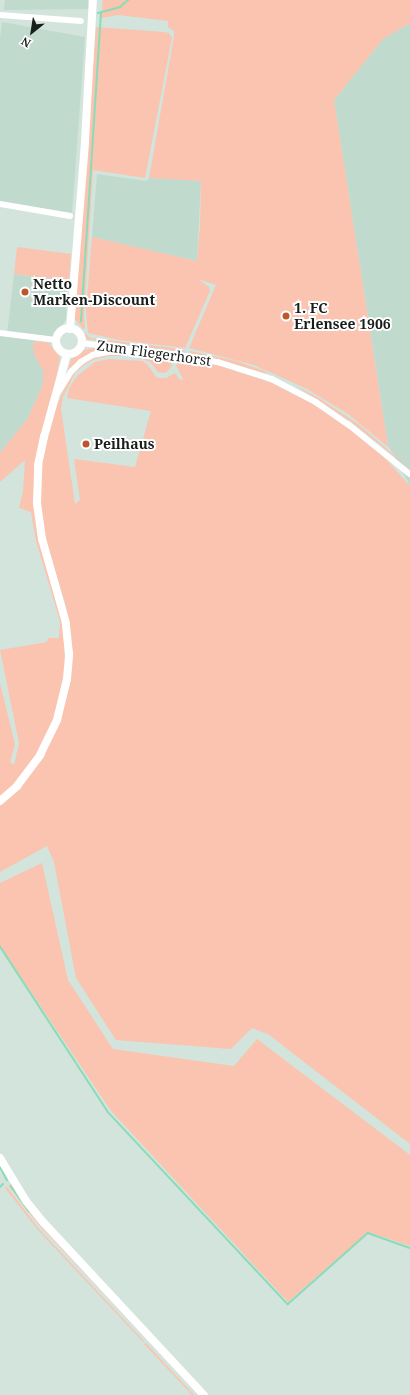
<!DOCTYPE html>
<style>
body{margin:0}
#map{position:relative;width:410px;height:1395px;overflow:hidden;background:#d2e4dc;font-family:"Noto Serif",serif}
div>[style]{position:absolute}
[style*='--x']{left:calc(var(--x)*1px);top:calc(var(--y)*1px);width:calc(var(--w)*1px);rotate:calc(var(--a)*1deg)}
.built>*{inset:0;background:#c1dace}
.green>*{inset:0;background:#fac4b0}
.stream>*{height:1.5px;margin:-0.75px;padding:0 0.75px;transform-origin:0.75px;border-radius:0.75px;background:#8adcb9}
.street>*{height:5.5px;margin:-2.75px;padding:0 2.75px;transform-origin:2.75px;border-radius:2.75px;background:#fff}
.secondary>*{height:8px;margin:-4px;padding:0 4px;transform-origin:4px;border-radius:4px;background:#fff}
.secondary>.ring{margin:-4px;padding:0;box-sizing:content-box;background:none;border:8px solid #fff;border-radius:50%}
.dots>*{width:11px;height:11px;translate:-50% -50%;box-sizing:border-box;border:2px solid #fff;border-radius:50%}
span{translate:-50% -50%;white-space:nowrap;text-align:center;line-height:1.15;-webkit-text-stroke:4px #fff;paint-order:stroke}
.poi-label{font-size:14px;color:#181e1b;font-weight:700}
.left{translate:0 -50%;text-align:left}
.street-label{font-size:14px;color:#181e1b}
.north{position:absolute;left:12px;top:12px;width:40px;height:40px;-webkit-text-stroke:3px #fff;paint-order:stroke;rotate:210deg;font-size:11px;font-weight:700;line-height:16px;text-align:center;color:#181e1b}
.north::after{content:'';display:block;margin:auto;width:14px;height:18px;background:#181e1b;clip-path:polygon(50% 0,100% 100%,50% 72%,0 100%)}
</style>
<div id="map">
<div class="built">
<i style="clip-path:polygon(5px 0,88px 0,89px 9px,4px 10px)"></i>
<i style="clip-path:polygon(2px 22px,85px 37px,72px 213px,0 201px,0 38px)"></i>
<i style="clip-path:polygon(410px 23px,410px 486px,388px 445px,334px 100px,383px 39px)"></i>
<i style="clip-path:polygon(97px 174px,147px 181px,149px 178px,201px 181px,197px 261px,92px 237px)"></i>
<i style="clip-path:polygon(14px 274px,68px 281px,66px 319px,62px 326px,55px 332px,52px 344px,37px 341px,34px 354px,43px 371px,43px 384px,28px 418px,0 453px,0 334px,7px 334px)"></i>
</div>
<div class="green">
<i style="clip-path:polygon(103px 0,410px 0,410px 23px,383px 39px,334px 100px,388px 446px,410px 465px,348px 414px,307px 389px,254px 365px,189px 348px,216px 285px,198px 279px,209px 287px,210px 291px,185px 348px,119px 340px,88px 333px,86px 311px,92px 237px,197px 261px,200px 226px,201px 181px,149px 178px,174px 36px,174px 31px,168px 27px,168px 21px,118px 15px,101px 18px)"></i>
<i style="clip-path:polygon(96px 27px,164px 32px,169px 33px,172px 38px,145px 178px,93px 170px,84px 316px,85px 328px,83px 329px,76px 320px,74px 320px)"></i>
<i style="clip-path:polygon(17px 247px,71px 254px,69px 281px,14px 274px)"></i>
<i style="clip-path:polygon(75px 324px,90px 338px,182px 349px,185px 352px,87px 339px,83px 336px)"></i>
<i style="clip-path:polygon(37px 341px,49px 343px,60px 357px,34px 499px,63px 621px,65px 664px,60px 704px,38px 752px,16px 783px,0 797px,0 683px,15px 744px,10px 762px,14px 765px,19px 743px,0 650px,47px 642px,48px 638px,59px 638px,60px 621px,36px 541px,31px 512px,19px 508px,23px 491px,25px 460px,0 482px,0 453px,28px 418px,43px 384px,43px 371px,34px 354px,33px 346px,34px 342px)"></i>
<i style="clip-path:polygon(93px 348px,109px 349px,93px 354px,66px 376px,72px 357px,81px 351px)"></i>
<i style="clip-path:polygon(190px 351px,236px 361px,265px 371px,267px 374px,218px 359px,190px 353px)"></i>
<i style="clip-path:polygon(108px 353px,167px 356px,170px 359px,172px 366px,167px 372px,164px 373px,158px 372px,150px 362px,143px 359px,127px 356px,109px 356px,95px 359px,84px 365px,75px 373px,63px 397px,61px 409px,75px 504px,80px 500px,74px 459px,135px 467px,151px 411px,67px 398px,69px 388px,77px 376px,95px 362px,109px 359px,142px 361px,148px 365px,156px 377px,160px 378px,166px 378px,175px 373px,180px 380px,183px 379px,176px 365px,179px 359px,186px 359px,218px 365px,272px 383px,311px 403px,346px 425px,386px 459px,410px 486px,410px 1144px,268px 1034px,252px 1028px,231px 1049px,116px 1040px,76px 978px,54px 862px,47px 846px,0 872px,0 804px,5px 799px,59px 721px,69px 624px,65px 603px,45px 539px,40px 503px,41px 465px,55px 409px,72px 373px,82px 363px,93px 356px)"></i>
<i style="clip-path:polygon(293px 384px,317px 397px,357px 423px,410px 469px,350px 421px)"></i>
<i style="clip-path:polygon(42px 863px,68px 980px,113px 1049px,234px 1066px,257px 1039px,410px 1155px,410px 1246px,368px 1232px,288px 1302px,111px 1111px,0 946px,0 883px)"></i>
<i style="clip-path:polygon(10px 1184px,12px 1184px,147px 1339px,41px 1227px,24px 1207px,9px 1186px)"></i>
<i style="clip-path:polygon(7px 1187px,39px 1229px,144px 1341px,143px 1342px,38px 1230px,5px 1188px)"></i>
<i style="clip-path:polygon(146px 1343px,194px 1395px,192px 1395px,144px 1344px)"></i>
</div>
<div class="stream">
<i style="--x:98;--y:13;--w:23;--a:-15"></i>
<i style="--x:120;--y:7;--w:11;--a:-41"></i>
<i style="--x:81;--y:322;--w:310;--a:-86.3"></i>
<i style="--x:0;--y:946;--w:199;--a:56.9"></i>
<i style="--x:109;--y:1113;--w:262;--a:46.9"></i>
<i style="--x:288;--y:1304;--w:107;--a:-41.6"></i>
<i style="--x:368;--y:1233;--w:45;--a:19.7"></i>
<i style="--x:0;--y:1166;--w:16;--a:63"></i>
<i style="--x:11;--y:1186;--w:31;--a:54"></i>
<i style="--x:0;--y:1187;--w:4;--a:-45"></i>
</div>
<div class="street">
<i style="--x:0;--y:15;--w:81;--a:4.2"></i>
<i style="--x:0;--y:204;--w:71;--a:9.7"></i>
<i style="--x:0;--y:333;--w:56;--a:7.1"></i>
<i style="--x:81;--y:343;--w:106;--a:7.1"></i>
<i style="--x:186;--y:356;--w:33;--a:11"></i>
<i style="--x:218;--y:362;--w:57;--a:17.5"></i>
<i style="--x:272;--y:379;--w:50;--a:27.6"></i>
<i style="--x:316;--y:402;--w:39;--a:35"></i>
<i style="--x:348;--y:424;--w:80;--a:38.9"></i>
<i style="--x:59;--y:391;--w:22;--a:-58"></i>
<i style="--x:71;--y:372;--w:14;--a:-45"></i>
<i style="--x:81;--y:362;--w:14;--a:-30"></i>
<i style="--x:93;--y:355;--w:15;--a:-11"></i>
<i style="--x:108;--y:352;--w:23;--a:0"></i>
</div>
<div class="secondary">
<i class="ring" style="left:56px;top:328px;width:18px;height:18px"></i>
<i style="--x:70;--y:329;--w:189;--a:-85.4"></i>
<i style="--x:85;--y:141;--w:141;--a:-86.8"></i>
<i style="--x:0;--y:801;--w:23;--a:-41"></i>
<i style="--x:17;--y:786;--w:39;--a:-53"></i>
<i style="--x:40;--y:755;--w:39;--a:-64"></i>
<i style="--x:57;--y:720;--w:42;--a:-76.3"></i>
<i style="--x:67;--y:679;--w:25;--a:-85"></i>
<i style="--x:69;--y:654;--w:31;--a:-96"></i>
<i style="--x:66;--y:623;--w:87;--a:-105.9"></i>
<i style="--x:42;--y:539;--w:36;--a:-98"></i>
<i style="--x:37;--y:503;--w:38;--a:-88"></i>
<i style="--x:38;--y:465;--w:29;--a:-78"></i>
<i style="--x:44;--y:437;--w:86;--a:-74.5"></i>
<i style="--x:0;--y:1158;--w:50;--a:58.8"></i>
<i style="--x:26;--y:1201;--w:28;--a:51"></i>
<i style="--x:44;--y:1223;--w:235;--a:47.1"></i>
</div>
<div class="dots">
<i style="left:25px;top:292px;background:#bc562c"></i>
<i style="left:286px;top:316px;background:#bc562c"></i>
<i style="left:86px;top:444px;background:#bc562c"></i>
</div>
<div class="poi-label">
<span class="left" style="left:33px;top:292px">Netto<br>Marken-Discount</span>
<span class="left" style="left:294px;top:316px">1. FC<br>Erlensee 1906</span>
<span class="left" style="left:94px;top:444px">Peilhaus</span>
</div>
<div class="street-label">
<span style="left:154px;top:353px;rotate:8deg">Zum Fliegerhorst</span>
</div>
<div class="north">N</div>
</div>
